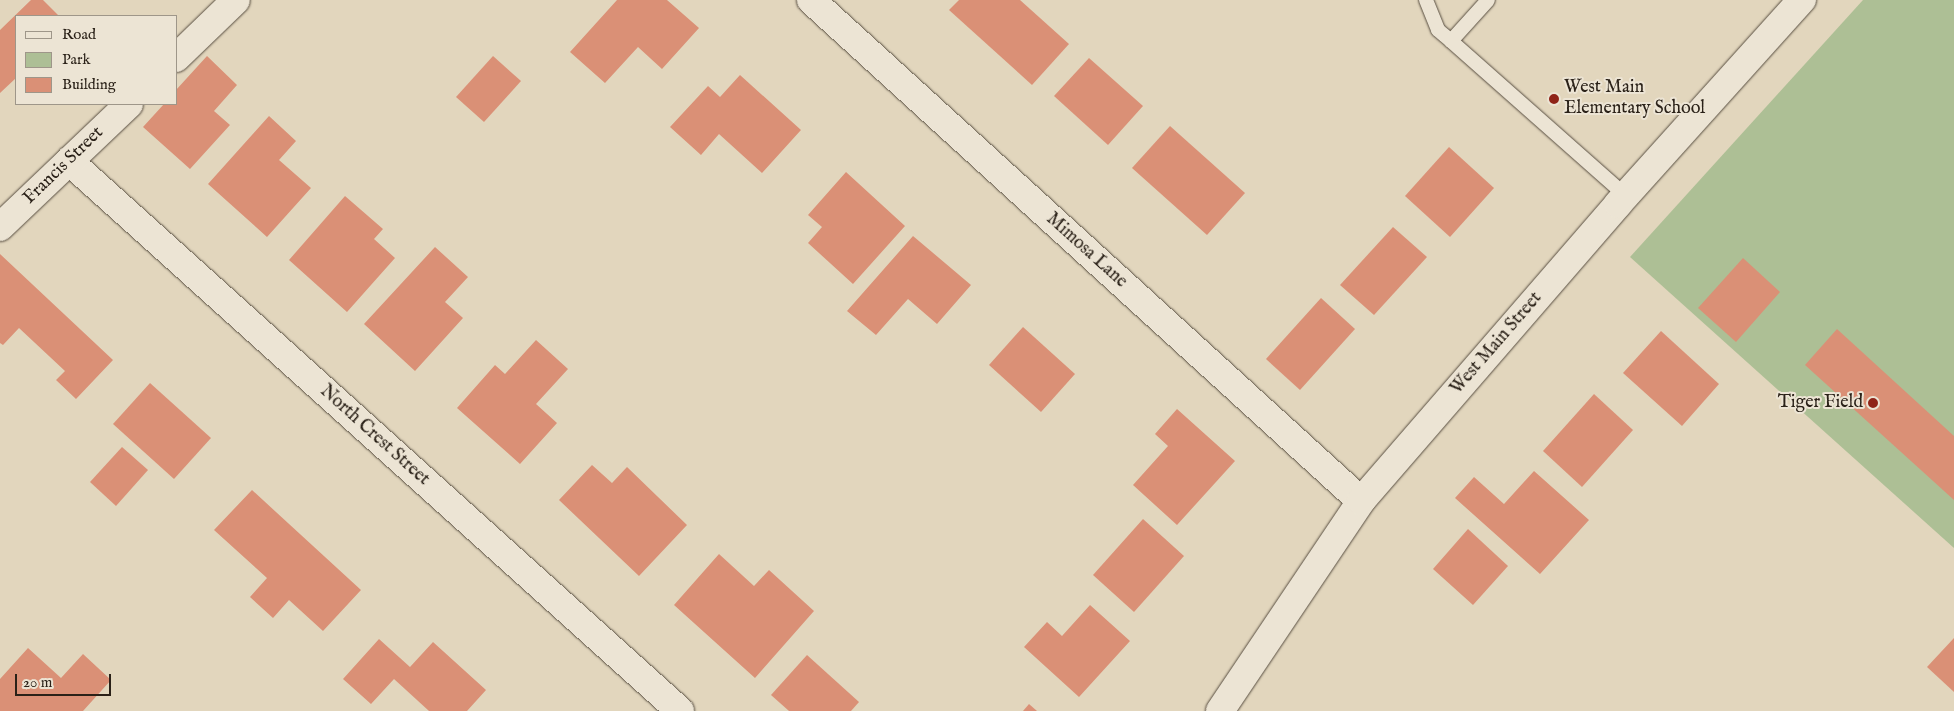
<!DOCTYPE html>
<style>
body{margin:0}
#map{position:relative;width:1954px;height:711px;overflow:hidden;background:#e2d6bd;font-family:"IM FELL English",serif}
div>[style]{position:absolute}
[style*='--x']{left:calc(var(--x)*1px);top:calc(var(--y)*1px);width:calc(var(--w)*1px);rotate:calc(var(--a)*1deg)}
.green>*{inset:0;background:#adbf95}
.building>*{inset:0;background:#da9076}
.roads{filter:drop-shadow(0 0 1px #584e41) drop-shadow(0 0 1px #584e41)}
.service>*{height:14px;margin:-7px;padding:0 7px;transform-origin:7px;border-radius:7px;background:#ece4d4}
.minor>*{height:28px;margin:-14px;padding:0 14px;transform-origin:14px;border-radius:14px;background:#ece4d4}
.secondary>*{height:28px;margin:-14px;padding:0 14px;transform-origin:14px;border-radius:14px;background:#ece4d4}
.dots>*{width:14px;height:14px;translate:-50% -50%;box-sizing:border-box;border:2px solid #ece4d4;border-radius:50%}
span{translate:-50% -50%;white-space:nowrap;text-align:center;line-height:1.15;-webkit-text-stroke:4px #ece4d4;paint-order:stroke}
.poi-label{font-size:18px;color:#2a2118}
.left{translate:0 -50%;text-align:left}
.right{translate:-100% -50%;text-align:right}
.street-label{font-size:18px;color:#2a2118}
.legend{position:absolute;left:15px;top:15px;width:162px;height:90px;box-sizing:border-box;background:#ece4d4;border:1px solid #9e9689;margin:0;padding:6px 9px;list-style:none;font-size:15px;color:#2a2118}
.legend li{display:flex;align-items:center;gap:10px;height:25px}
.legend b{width:25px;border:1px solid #9e9689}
.scale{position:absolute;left:15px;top:674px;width:96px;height:22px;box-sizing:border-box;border:2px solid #2a2118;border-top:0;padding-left:6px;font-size:15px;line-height:18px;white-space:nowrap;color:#2a2118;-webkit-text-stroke:4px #ece4d4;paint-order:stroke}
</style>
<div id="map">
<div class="green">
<i style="clip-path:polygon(1863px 0,1954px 0,1954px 548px,1630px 257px)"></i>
</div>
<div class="building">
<i style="clip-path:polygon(31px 0,43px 0,59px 16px,16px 16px,16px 78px,0 93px,0 30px)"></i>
<i style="clip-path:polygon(617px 0,667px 0,699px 28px,662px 69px,638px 47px,605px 83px,570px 52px)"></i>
<i style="clip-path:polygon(959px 0,1020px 0,1069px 44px,1032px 85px,949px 10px)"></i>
<i style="clip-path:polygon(207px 56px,237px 85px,214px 111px,230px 125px,190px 169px,143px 127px,164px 104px,176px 104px,176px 90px)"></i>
<i style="clip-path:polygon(493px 56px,521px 81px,484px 122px,456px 97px)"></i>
<i style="clip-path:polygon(1089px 58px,1143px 106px,1108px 145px,1054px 96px)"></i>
<i style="clip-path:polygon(740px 75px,801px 130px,762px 173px,719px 134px,701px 155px,670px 127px,708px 86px,720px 97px)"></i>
<i style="clip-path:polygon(269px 116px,296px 141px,279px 160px,311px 188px,267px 237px,208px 184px)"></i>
<i style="clip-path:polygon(1170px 126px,1245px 193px,1207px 235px,1132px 168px)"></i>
<i style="clip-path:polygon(1449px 147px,1494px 188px,1450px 237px,1405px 196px)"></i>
<i style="clip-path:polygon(846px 172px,905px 226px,853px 284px,808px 243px,822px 227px,808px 215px)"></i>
<i style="clip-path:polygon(345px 196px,383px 229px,374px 239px,395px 258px,347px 312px,289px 260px)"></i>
<i style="clip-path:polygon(1393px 227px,1427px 257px,1374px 315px,1340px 285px)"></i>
<i style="clip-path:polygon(913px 236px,971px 285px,937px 324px,908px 299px,876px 335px,847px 311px)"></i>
<i style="clip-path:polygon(435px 247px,468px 277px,445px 302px,463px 318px,415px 371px,364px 324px)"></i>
<i style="clip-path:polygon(0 254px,113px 360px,76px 399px,56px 380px,65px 371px,19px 328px,3px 345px,0 343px)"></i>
<i style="clip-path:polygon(1743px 258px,1780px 292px,1736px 342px,1698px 308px)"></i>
<i style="clip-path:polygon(1321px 298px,1355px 329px,1300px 390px,1266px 359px)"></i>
<i style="clip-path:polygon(1023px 327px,1075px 374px,1041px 412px,989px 365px)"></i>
<i style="clip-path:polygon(1837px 329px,1954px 436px,1954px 500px,1805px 365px)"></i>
<i style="clip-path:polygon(1661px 331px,1719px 384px,1682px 426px,1623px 373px)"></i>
<i style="clip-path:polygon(536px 340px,568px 369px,536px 404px,557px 423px,520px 464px,457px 408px,495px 365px,505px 374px)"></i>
<i style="clip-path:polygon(150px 383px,211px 438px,174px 479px,113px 424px)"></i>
<i style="clip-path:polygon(1594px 394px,1633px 430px,1582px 487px,1543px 451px)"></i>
<i style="clip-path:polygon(1177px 409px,1235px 461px,1177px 525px,1133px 485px,1168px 446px,1155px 434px)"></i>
<i style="clip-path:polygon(122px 447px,148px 470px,116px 506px,90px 482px)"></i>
<i style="clip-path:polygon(592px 465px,612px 483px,627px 467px,687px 525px,639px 576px,559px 500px)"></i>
<i style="clip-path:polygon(1534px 471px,1589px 520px,1540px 574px,1455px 498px,1474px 477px,1504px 504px)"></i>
<i style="clip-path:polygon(252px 490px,361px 590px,323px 631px,289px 600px,273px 618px,250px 597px,267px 578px,214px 530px)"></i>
<i style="clip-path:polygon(1143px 519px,1184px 556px,1134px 612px,1093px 575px)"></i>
<i style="clip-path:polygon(1468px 529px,1508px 566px,1473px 605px,1433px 569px)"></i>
<i style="clip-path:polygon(719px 554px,754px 586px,769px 570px,814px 611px,755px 678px,674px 605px)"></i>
<i style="clip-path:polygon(1090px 605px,1130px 641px,1079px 697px,1024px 647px,1047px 622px,1062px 636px)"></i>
<i style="clip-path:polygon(1954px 638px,1954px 692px,1927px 667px)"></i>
<i style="clip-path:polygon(379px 639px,410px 667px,433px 642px,486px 690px,467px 711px,429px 711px,394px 679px,371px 704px,343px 679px)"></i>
<i style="clip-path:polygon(28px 648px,61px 678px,83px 654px,111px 680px,83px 711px,0 711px,0 679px)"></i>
<i style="clip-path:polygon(807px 655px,859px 702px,851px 711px,789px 711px,771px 695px)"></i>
<i style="clip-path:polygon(1029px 704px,1037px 711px,1023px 711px)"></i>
</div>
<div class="roads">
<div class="service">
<i style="--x:1426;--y:0;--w:32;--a:68"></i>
<i style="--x:1438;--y:30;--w:17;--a:40"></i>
<i style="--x:1451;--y:41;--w:55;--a:-47.9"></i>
<i style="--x:1451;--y:41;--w:232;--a:41.5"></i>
</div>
<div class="minor">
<i style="--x:811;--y:0;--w:744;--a:42.33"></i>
<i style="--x:176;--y:58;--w:83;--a:-44"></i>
<i style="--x:69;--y:161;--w:822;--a:41.99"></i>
<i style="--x:0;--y:227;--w:178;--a:-43.6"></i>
</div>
<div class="secondary">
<i style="--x:1220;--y:711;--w:253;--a:-56.1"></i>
<i style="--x:1361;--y:501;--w:393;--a:-49.1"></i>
<i style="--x:1618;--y:204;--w:275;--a:-48"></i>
</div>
</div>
<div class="dots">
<i style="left:1554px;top:99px;background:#8f2418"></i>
<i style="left:1873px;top:403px;background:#8f2418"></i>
</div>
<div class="poi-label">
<span class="left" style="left:1564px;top:99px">West Main<br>Elementary School</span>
<span class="right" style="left:1863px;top:403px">Tiger Field</span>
</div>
<div class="street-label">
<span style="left:64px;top:166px;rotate:-44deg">Francis Street</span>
<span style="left:1086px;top:251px;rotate:42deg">Mimosa Lane</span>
<span style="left:1497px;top:344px;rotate:-49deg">West Main Street</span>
<span style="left:374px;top:436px;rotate:42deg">North Crest Street</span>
</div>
<ul class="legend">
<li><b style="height:6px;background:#ece4d4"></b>Road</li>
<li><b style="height:14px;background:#adbf95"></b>Park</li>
<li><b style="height:14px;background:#da9076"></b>Building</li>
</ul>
<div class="scale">20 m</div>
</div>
